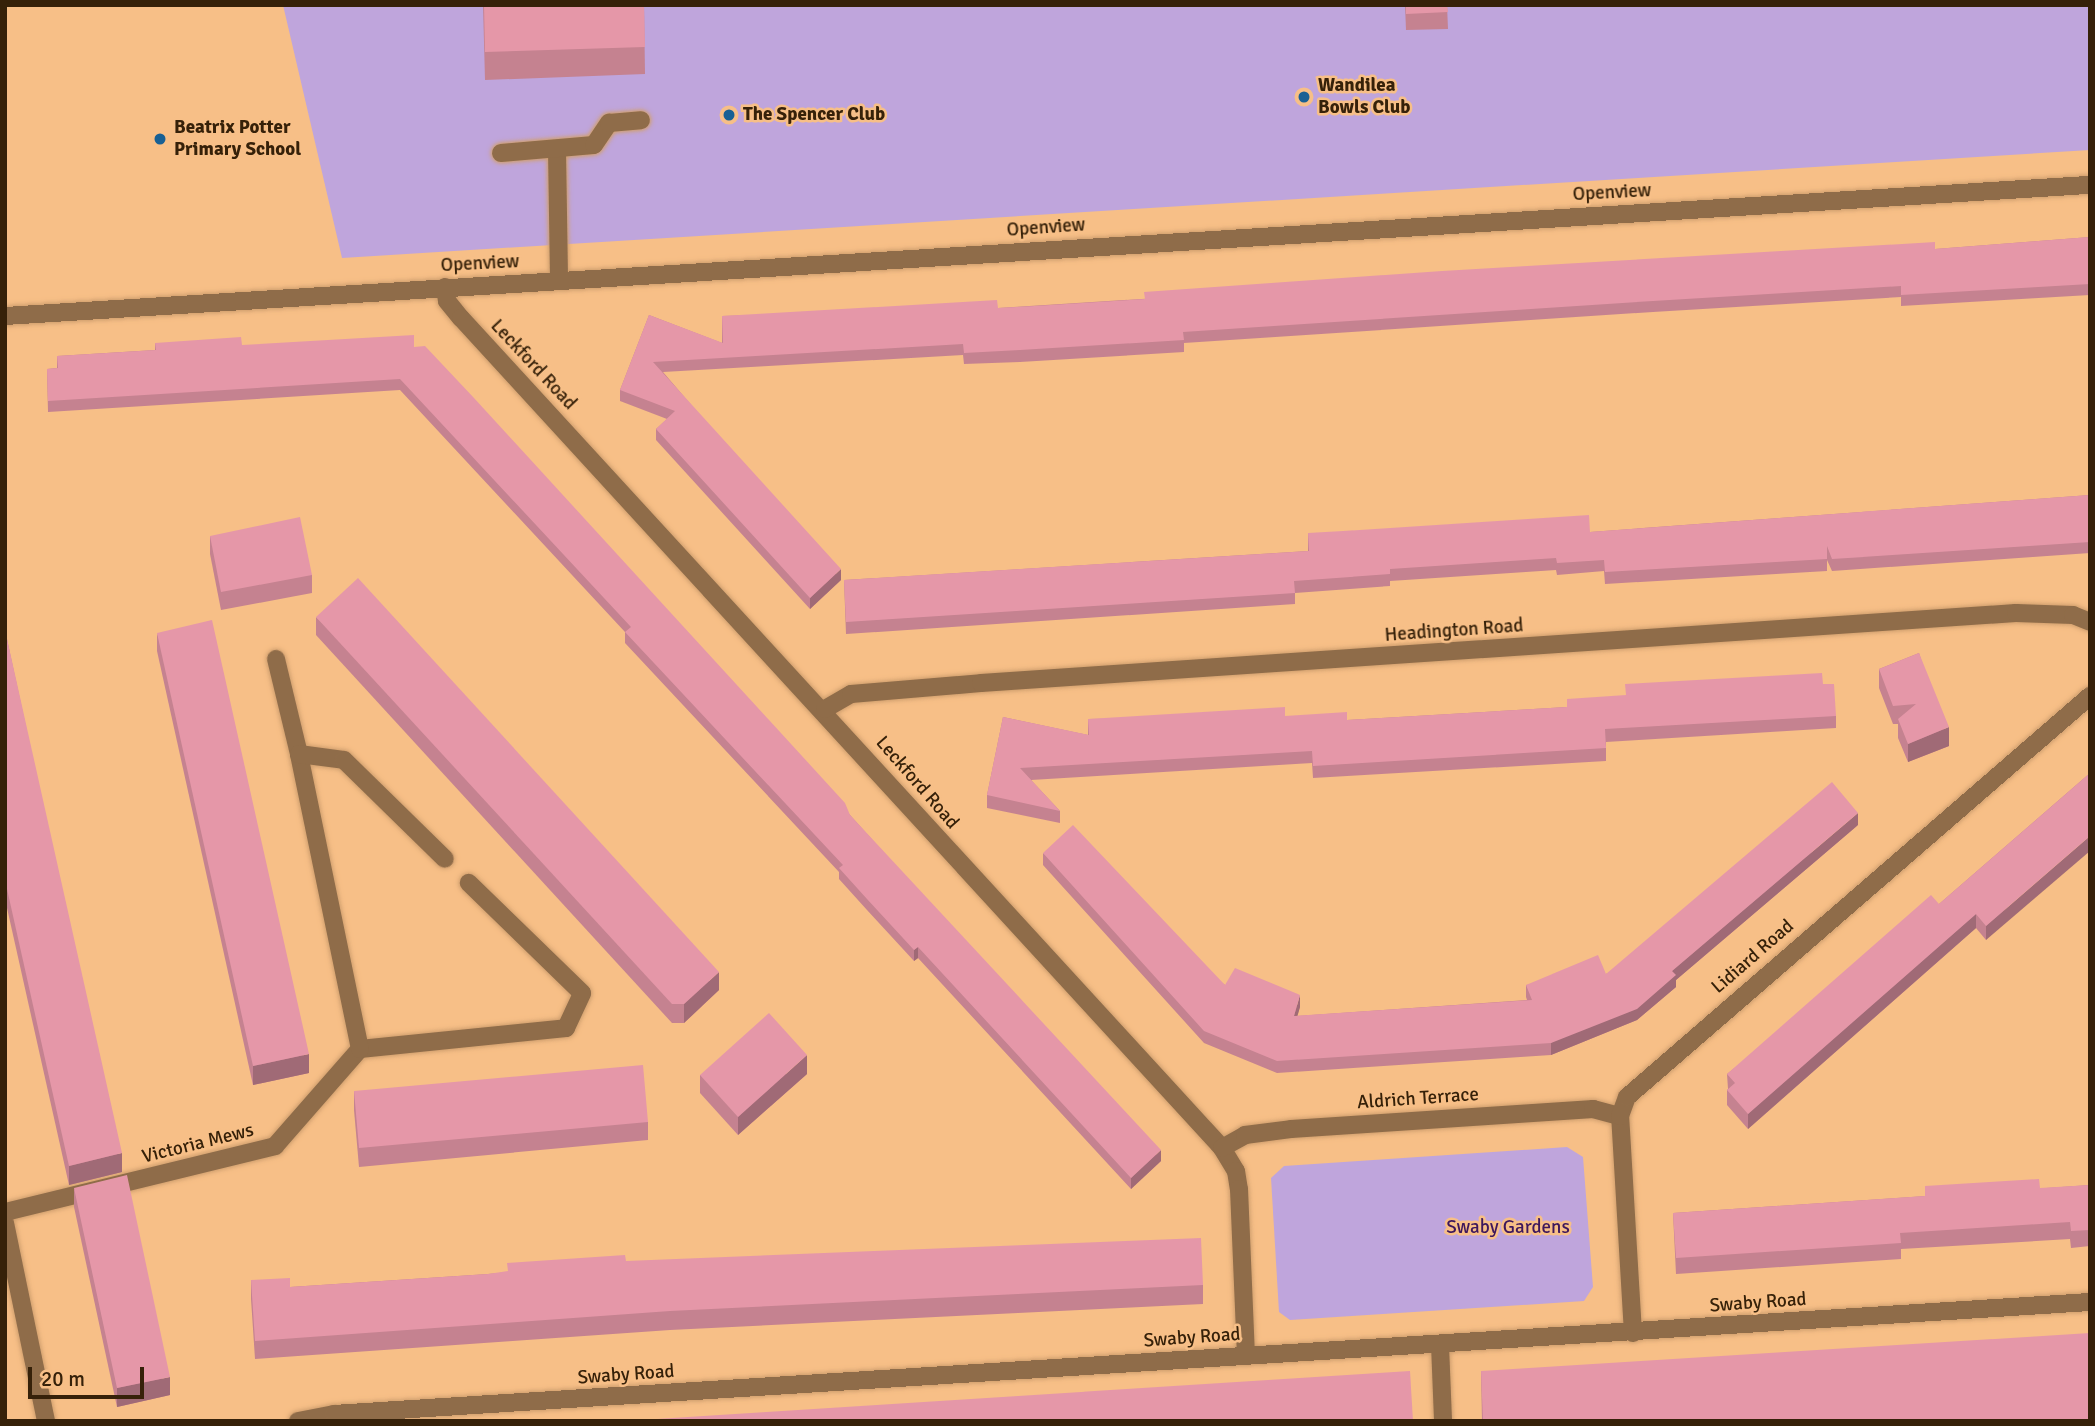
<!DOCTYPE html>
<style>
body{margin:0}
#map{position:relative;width:2095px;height:1426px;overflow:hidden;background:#f7bf87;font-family:Signika,sans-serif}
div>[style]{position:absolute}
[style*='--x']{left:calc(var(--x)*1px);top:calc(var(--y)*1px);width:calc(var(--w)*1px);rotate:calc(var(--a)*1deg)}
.green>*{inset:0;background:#bfa5dc}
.roads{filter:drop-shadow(0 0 2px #d09f6e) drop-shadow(0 0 2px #d09f6e)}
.minor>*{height:18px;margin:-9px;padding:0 9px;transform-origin:9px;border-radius:9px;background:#8f6c49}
.wall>*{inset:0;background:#c58290}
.shaded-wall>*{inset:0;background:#a06a76}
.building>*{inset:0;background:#e597a8}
.dots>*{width:19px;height:19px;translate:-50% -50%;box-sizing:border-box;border:4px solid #f7bf87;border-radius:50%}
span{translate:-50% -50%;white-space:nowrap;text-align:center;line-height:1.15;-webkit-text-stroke:5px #f7bf87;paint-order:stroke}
.poi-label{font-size:19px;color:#362109;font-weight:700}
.left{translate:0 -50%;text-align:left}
.street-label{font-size:19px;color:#362109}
.park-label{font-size:19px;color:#3d175c}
.frame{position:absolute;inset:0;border:7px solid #362109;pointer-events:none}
.scale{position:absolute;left:28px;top:1367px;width:116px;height:32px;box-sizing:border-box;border:4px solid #362109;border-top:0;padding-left:9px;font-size:21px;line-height:24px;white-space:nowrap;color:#362109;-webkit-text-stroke:5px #f7bf87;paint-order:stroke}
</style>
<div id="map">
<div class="green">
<i style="clip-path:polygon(283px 5px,2090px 5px,2090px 150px,342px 258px)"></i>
<i style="clip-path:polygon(1567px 1147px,1583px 1157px,1593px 1287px,1584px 1301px,1290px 1320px,1279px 1312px,1271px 1178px,1284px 1166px)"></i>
</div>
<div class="roads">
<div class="minor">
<i style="--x:557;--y:150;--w:130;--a:89.1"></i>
<i style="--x:501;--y:153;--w:93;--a:-4.9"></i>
<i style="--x:594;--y:145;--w:27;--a:-56"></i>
<i style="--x:609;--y:123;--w:32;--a:-5"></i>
<i style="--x:445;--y:287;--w:14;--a:82"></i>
<i style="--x:447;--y:301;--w:22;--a:51"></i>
<i style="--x:461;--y:318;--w:1126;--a:47.48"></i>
<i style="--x:1222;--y:1148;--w:27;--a:59"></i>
<i style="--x:1236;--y:1171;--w:18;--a:81"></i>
<i style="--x:1239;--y:1189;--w:167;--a:87.6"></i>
<i style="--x:5;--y:316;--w:2089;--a:-3.6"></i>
<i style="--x:276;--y:659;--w:98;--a:76.4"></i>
<i style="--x:825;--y:709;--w:30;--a:-30"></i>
<i style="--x:851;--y:694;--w:130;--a:-4.8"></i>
<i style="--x:981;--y:683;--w:1037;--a:-3.87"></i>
<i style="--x:2016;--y:613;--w:57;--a:2"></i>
<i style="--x:2073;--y:615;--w:18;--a:22"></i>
<i style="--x:360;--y:1049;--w:207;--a:-5.8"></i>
<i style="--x:566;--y:1028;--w:38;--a:-65"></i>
<i style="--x:582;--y:993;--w:158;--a:-135.8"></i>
<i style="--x:1222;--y:1148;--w:26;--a:-29"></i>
<i style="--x:1245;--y:1135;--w:46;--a:-7.4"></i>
<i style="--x:1291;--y:1129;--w:303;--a:-3.8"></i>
<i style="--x:1593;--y:1109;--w:28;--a:15"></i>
<i style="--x:5;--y:1212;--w:278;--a:-13.7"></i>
<i style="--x:275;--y:1146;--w:129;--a:-48.8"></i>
<i style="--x:360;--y:1049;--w:301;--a:-101.7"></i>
<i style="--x:299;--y:754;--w:45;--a:7.6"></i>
<i style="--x:344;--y:760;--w:141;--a:44.4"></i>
<i style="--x:5;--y:1223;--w:202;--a:78.3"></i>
<i style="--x:1633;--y:1333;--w:217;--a:-93.4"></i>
<i style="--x:1620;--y:1116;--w:20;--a:-70"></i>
<i style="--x:1627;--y:1097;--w:613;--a:-40.9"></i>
<i style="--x:1440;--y:1345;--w:76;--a:87.7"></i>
<i style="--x:298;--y:1421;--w:37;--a:-11"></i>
<i style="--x:334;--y:1414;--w:1760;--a:-3.65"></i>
</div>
</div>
<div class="wall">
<i style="clip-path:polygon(483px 5px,644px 5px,645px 74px,485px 80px)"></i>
<i style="clip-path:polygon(1405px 5px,1447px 5px,1448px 29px,1406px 30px)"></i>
<i style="clip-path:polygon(2090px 237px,2090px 295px,1901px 306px,1901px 297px,1653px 312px,1184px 343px,1184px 352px,1020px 362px,964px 364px,963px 355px,663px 372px,841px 580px,810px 609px,656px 440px,656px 429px,667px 419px,620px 401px,620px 390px,649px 315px,722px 343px,722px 316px,998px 308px,1935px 249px)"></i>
<i style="clip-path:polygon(155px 343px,242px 345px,414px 347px,850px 815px,1161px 1161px,1131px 1189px,918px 958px,914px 961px,867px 910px,839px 879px,839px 872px,625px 643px,625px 632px,400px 390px,48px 412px,47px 369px,57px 368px,57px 356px,155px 350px)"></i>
<i style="clip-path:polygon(2090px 495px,2090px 553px,1832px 571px,1827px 560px,1827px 571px,1605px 584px,1604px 571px,1557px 575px,1556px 570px,1390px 581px,1390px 586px,1295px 593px,1295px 604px,846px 634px,844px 580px,1308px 551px,1308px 533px,1590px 532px)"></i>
<i style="clip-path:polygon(210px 536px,312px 575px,312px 593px,221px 610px,210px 554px)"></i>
<i style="clip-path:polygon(316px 617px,719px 990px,684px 1023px,672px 1023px,316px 635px)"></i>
<i style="clip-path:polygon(5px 630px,122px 1172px,69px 1185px,5px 899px)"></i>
<i style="clip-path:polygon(157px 633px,309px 1073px,253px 1085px,157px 651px)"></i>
<i style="clip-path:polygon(1919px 653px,1949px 746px,1908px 762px,1898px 738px,1898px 724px,1893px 724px,1879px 688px,1879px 669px)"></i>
<i style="clip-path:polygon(1823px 684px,1836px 716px,1836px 728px,1606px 742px,1606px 761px,1313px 778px,1312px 763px,1031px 780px,1060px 811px,1060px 823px,987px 808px,987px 795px,1003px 717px,1088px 735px,1088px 719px,1285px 716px,1347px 720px,1567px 707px)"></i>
<i style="clip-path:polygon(2090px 773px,1986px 940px,1976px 928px,1748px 1129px,1727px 1105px,1727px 1090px,1728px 1089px,1727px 1074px,1939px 904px)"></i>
<i style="clip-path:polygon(1858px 825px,1676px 980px,1676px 987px,1637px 1020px,1551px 1055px,1277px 1073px,1204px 1043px,1043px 865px,1043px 853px,1225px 985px,1300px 1007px,1297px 1016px,1527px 1000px,1526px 997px,1526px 985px,1606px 974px)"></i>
<i style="clip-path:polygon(807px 1074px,738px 1135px,700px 1093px,700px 1075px)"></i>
<i style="clip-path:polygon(354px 1091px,648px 1122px,648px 1140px,359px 1167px,354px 1110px)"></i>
<i style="clip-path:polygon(2090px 1185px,2090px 1246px,2071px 1248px,2070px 1239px,1901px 1249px,1901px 1259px,1676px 1274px,1673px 1213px)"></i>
<i style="clip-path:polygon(74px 1188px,170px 1395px,117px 1407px,74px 1207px)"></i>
<i style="clip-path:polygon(626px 1261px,1203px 1285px,1203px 1304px,670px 1330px,255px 1359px,251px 1299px,251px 1280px,290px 1287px,488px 1274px)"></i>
<i style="clip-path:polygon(1481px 1371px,2090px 1421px,1482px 1421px)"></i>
</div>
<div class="shaded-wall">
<i style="clip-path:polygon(841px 569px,841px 580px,810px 609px,810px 598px)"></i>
<i style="clip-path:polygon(1949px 727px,1949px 746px,1908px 762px,1908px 744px)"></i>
<i style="clip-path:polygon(1858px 813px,1858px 825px,1676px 980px,1676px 987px,1637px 1020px,1551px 1055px,1551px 1043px,1672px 971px)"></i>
<i style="clip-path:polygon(2090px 836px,2090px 851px,1986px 940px,1986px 926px)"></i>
<i style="clip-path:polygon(1976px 914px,1976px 928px,1748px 1129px,1748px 1114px)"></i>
<i style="clip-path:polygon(918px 947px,918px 958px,914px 961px,914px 950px)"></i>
<i style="clip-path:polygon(719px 972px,719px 990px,684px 1023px,684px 1004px)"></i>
<i style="clip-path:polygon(1300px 995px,1300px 1007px,1294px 1028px,1294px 1016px)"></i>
<i style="clip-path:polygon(309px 1054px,309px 1073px,253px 1085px,253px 1066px)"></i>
<i style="clip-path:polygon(807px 1055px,807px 1074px,738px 1135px,738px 1117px)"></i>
<i style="clip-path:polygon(1161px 1150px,1161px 1161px,1131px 1189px,1131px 1178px)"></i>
<i style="clip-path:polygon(122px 1153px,122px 1172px,69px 1185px,69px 1166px)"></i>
<i style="clip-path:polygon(170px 1377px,170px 1395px,117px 1407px,117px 1388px)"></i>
</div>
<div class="building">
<i style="clip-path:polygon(484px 5px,644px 5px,645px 47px,485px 52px)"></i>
<i style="clip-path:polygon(1406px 5px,1447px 5px,1448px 12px,1406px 14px)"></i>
<i style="clip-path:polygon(2090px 237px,2090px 284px,1901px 295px,1901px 286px,1653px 301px,1183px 332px,1184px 340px,1020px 350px,964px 353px,963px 344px,653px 362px,841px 569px,810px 598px,656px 429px,675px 411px,620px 390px,649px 315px,723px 343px,722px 316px,997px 300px,998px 308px,1035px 306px,1145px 299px,1144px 292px,1442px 271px,1935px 242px,1935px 249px)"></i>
<i style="clip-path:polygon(414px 335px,414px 347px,425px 346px,474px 398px,845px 803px,850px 815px,1161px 1150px,1131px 1178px,918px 947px,914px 950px,867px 899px,839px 868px,843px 865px,625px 632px,631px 627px,400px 379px,48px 401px,47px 369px,58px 368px,57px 356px,156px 350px,155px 343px,241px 337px,242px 345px)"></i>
<i style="clip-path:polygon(2090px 495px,2090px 542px,1832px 559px,1827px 546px,1827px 559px,1605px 572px,1604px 560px,1557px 563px,1556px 558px,1390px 569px,1390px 574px,1294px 581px,1295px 593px,846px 622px,844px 580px,1309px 551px,1308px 533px,1343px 531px,1589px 515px,1590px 532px)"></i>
<i style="clip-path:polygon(300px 517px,312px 575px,221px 592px,210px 536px)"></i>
<i style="clip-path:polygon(358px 578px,719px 972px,684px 1004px,672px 1004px,316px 617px)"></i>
<i style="clip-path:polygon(212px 620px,309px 1054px,253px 1066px,157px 633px)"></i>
<i style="clip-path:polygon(5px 630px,122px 1153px,69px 1166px,5px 880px)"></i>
<i style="clip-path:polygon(1919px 653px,1949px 727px,1908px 744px,1898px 719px,1916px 704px,1893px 706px,1879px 669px)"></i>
<i style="clip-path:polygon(1822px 673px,1823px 684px,1834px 684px,1836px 716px,1605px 729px,1606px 748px,1313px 766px,1312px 751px,1020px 768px,1060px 811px,987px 795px,1003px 717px,1089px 735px,1088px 719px,1285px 707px,1285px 716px,1347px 712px,1347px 720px,1567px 707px,1567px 699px,1626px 695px,1625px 684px)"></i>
<i style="clip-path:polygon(2090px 773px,2090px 836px,1986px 926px,1976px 914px,1748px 1114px,1727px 1090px,1735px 1083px,1727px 1074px,1931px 895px,1939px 904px)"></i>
<i style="clip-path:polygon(1832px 782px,1858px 813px,1672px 971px,1676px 975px,1637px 1009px,1551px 1043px,1277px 1061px,1204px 1031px,1043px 853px,1073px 825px,1225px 985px,1235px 968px,1300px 995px,1294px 1016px,1532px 1000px,1526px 985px,1598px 955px,1606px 974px)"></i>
<i style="clip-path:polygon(769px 1013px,807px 1055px,738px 1117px,700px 1075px)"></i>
<i style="clip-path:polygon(643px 1065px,648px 1122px,359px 1148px,354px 1091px)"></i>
<i style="clip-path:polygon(127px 1175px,170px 1377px,117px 1388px,74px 1188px)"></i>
<i style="clip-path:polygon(2039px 1179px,2040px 1188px,2090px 1185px,2090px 1230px,2071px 1231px,2070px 1222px,1947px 1230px,1900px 1233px,1901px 1243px,1676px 1258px,1673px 1213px,1925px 1196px,1925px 1186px)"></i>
<i style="clip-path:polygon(1201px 1238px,1203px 1285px,670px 1311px,255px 1341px,251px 1280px,290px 1278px,290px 1287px,488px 1274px,508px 1271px,507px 1263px,625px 1255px,626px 1261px)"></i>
<i style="clip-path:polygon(2090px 1333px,2090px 1421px,1483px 1421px,1481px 1371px)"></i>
<i style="clip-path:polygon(1410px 1371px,1413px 1421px,625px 1421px)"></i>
</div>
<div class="dots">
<i style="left:1304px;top:97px;background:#186094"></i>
<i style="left:729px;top:115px;background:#186094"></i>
<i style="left:160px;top:139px;background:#186094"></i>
</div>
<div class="poi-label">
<span class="left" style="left:1318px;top:97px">Wandilea<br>Bowls Club</span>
<span class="left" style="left:743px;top:115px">The Spencer Club</span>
<span class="left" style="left:174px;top:139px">Beatrix Potter<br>Primary School</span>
</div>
<div class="street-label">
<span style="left:1612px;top:193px;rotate:-3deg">Openview</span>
<span style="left:1046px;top:228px;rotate:-4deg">Openview</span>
<span style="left:480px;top:264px;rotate:-3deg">Openview</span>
<span style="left:533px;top:365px;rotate:47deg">Leckford Road</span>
<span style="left:1454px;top:631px;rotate:-4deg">Headington Road</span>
<span style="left:917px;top:783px;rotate:49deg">Leckford Road</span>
<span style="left:1753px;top:957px;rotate:-41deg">Lidiard Road</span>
<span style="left:1418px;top:1099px;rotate:-4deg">Aldrich Terrace</span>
<span style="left:198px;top:1144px;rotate:-14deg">Victoria Mews</span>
<span style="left:1758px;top:1303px;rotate:-4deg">Swaby Road</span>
<span style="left:1192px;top:1338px;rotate:-4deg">Swaby Road</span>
<span style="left:626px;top:1375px;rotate:-4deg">Swaby Road</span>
</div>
<div class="park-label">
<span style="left:1508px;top:1228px">Swaby Gardens</span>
</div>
<div class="frame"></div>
<div class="scale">20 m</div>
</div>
